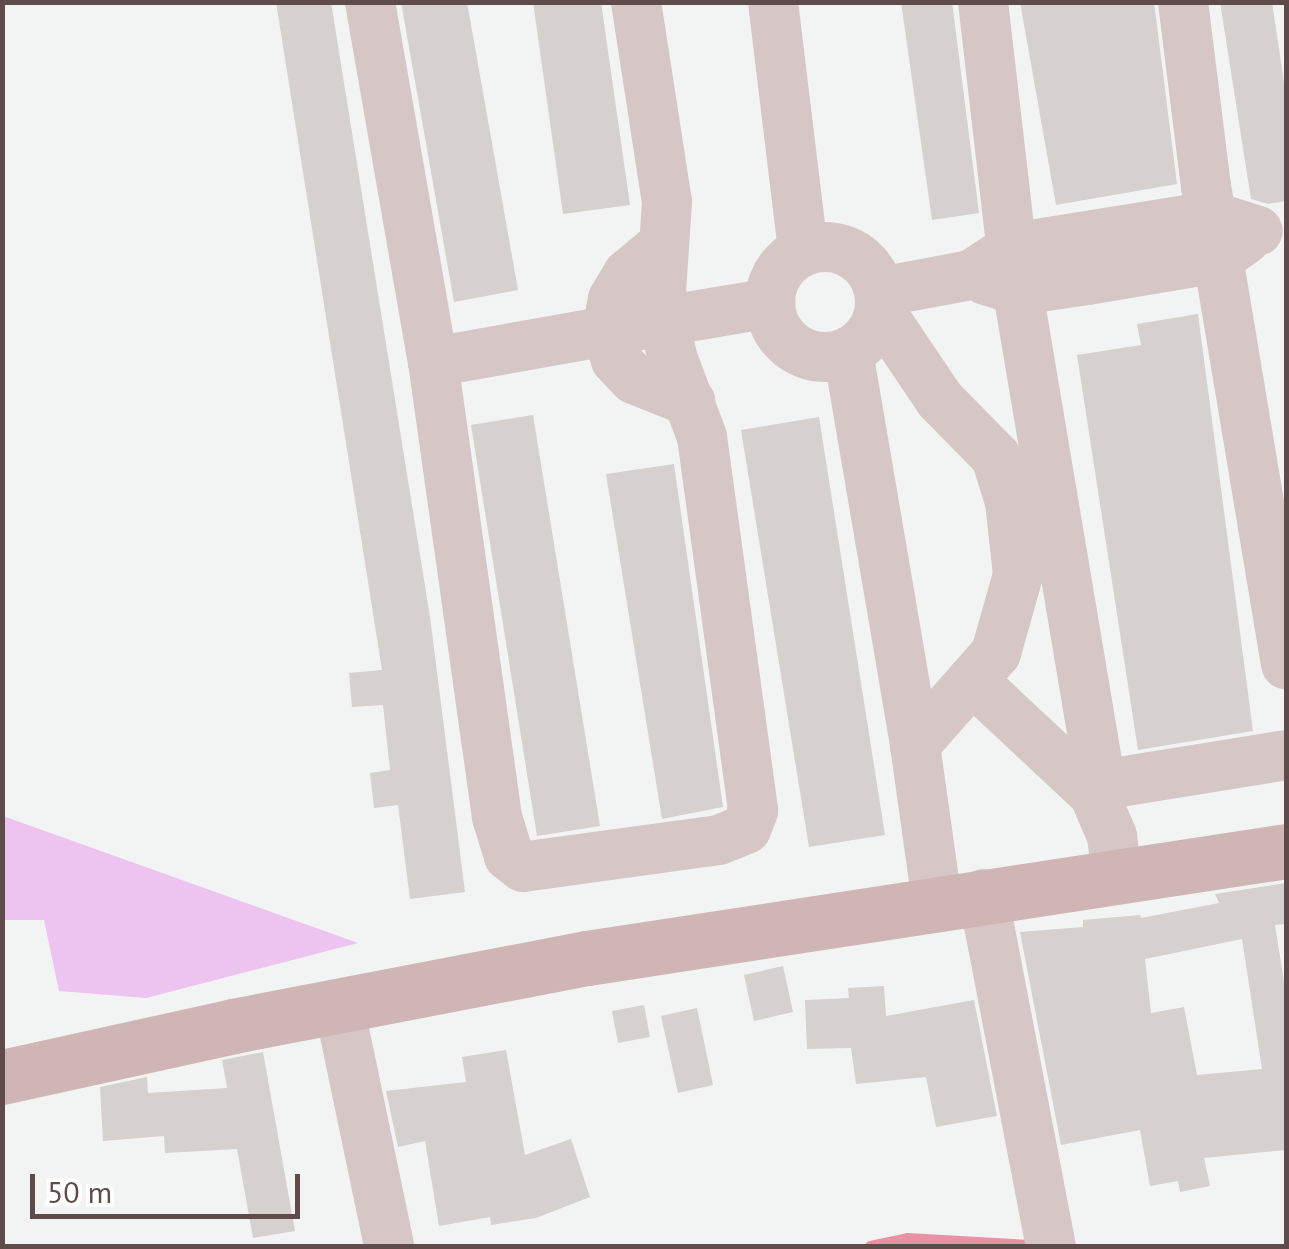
<!DOCTYPE html>
<style>
body{margin:0}
#map{position:relative;width:1289px;height:1249px;overflow:hidden;background:#f2f4f3;font-family:"PT Sans",sans-serif}
div>[style]{position:absolute}
[style*='--x']{left:calc(var(--x)*1px);top:calc(var(--y)*1px);width:calc(var(--w)*1px);rotate:calc(var(--a)*1deg)}
.green>*{inset:0;background:#edc3ef}
.stream>*{height:11px;margin:-5.5px;padding:0 5.5px;transform-origin:5.5px;border-radius:5.5px;background:#ea92a5}
.building>*{inset:0;background:#d6d0cf}
.minor>*{height:50px;margin:-25px;padding:0 25px;transform-origin:25px;border-radius:25px;background:#d6c7c6}
.minor>.ring{margin:-25px;padding:0;box-sizing:content-box;background:none;border:50px solid #d6c7c6;border-radius:50%}
.major>*{height:55px;margin:-27.5px;padding:0 27.5px;transform-origin:27.5px;border-radius:27.5px;background:#cfb5b3}
span{translate:-50% -50%;white-space:nowrap;text-align:center;line-height:1.15;-webkit-text-stroke:8px #fff;paint-order:stroke}
.frame{position:absolute;inset:0;border:5px solid #5f4b4a;pointer-events:none}
.scale{position:absolute;left:30px;top:1174px;width:270px;height:45px;box-sizing:border-box;border:5px solid #5f4b4a;border-top:0;padding-left:12px;font-size:30px;line-height:35px;white-space:nowrap;color:#5f4b4a;-webkit-text-stroke:8px #fff;paint-order:stroke}
</style>
<div id="map">
<div class="green">
<i style="clip-path:polygon(3px 816px,358px 943px,146px 998px,59px 991px,44px 920px,3px 920px)"></i>
</div>
<div class="stream">
<i style="--x:870;--y:1246;--w:38;--a:-12"></i>
<i style="--x:907;--y:1238;--w:123;--a:3.3"></i>
</div>
<div class="building">
<i style="clip-path:polygon(276px 2px,331px 2px,430px 617px,465px 892px,410px 899px,398px 805px,374px 808px,370px 773px,390px 770px,383px 705px,352px 707px,349px 673px,382px 670px)"></i>
<i style="clip-path:polygon(401px 2px,467px 2px,518px 290px,454px 302px)"></i>
<i style="clip-path:polygon(533px 2px,601px 2px,630px 205px,563px 214px)"></i>
<i style="clip-path:polygon(901px 2px,952px 2px,979px 213px,932px 220px)"></i>
<i style="clip-path:polygon(1020px 2px,1154px 2px,1177px 184px,1056px 205px)"></i>
<i style="clip-path:polygon(1220px 2px,1272px 2px,1286px 96px,1286px 201px,1268px 204px,1251px 199px)"></i>
<i style="clip-path:polygon(1198px 314px,1253px 731px,1138px 750px,1077px 355px,1141px 345px,1137px 324px)"></i>
<i style="clip-path:polygon(533px 415px,600px 826px,537px 836px,471px 425px)"></i>
<i style="clip-path:polygon(819px 417px,885px 835px,809px 847px,741px 430px)"></i>
<i style="clip-path:polygon(674px 464px,723px 807px,662px 819px,606px 474px)"></i>
<i style="clip-path:polygon(evenodd,1286px 883px,1286px 924px,1275px 925px,1286px 994px,1286px 1150px,1204px 1158px,1210px 1186px,1180px 1192px,1178px 1181px,1150px 1186px,1140px 1130px,1061px 1145px,1020px 932px,1083px 927px,1083px 920px,1140px 915px,1141px 918px,1219px 903px,1215px 894px,1286px 883px,1242px 939px,1262px 1069px,1197px 1075px,1184px 1007px,1151px 1013px,1145px 959px,1242px 939px)"></i>
<i style="clip-path:polygon(783px 966px,793px 1012px,754px 1021px,744px 975px)"></i>
<i style="clip-path:polygon(884px 986px,886px 1016px,974px 1000px,997px 1116px,936px 1127px,926px 1077px,856px 1084px,851px 1048px,807px 1049px,805px 1000px,849px 998px,848px 988px)"></i>
<i style="clip-path:polygon(644px 1005px,650px 1037px,618px 1043px,612px 1011px)"></i>
<i style="clip-path:polygon(697px 1008px,713px 1085px,678px 1093px,661px 1016px)"></i>
<i style="clip-path:polygon(506px 1050px,525px 1155px,571px 1139px,590px 1197px,536px 1218px,491px 1225px,490px 1217px,439px 1226px,425px 1141px,398px 1147px,386px 1091px,466px 1082px,462px 1057px)"></i>
<i style="clip-path:polygon(263px 1052px,295px 1231px,253px 1238px,237px 1149px,165px 1153px,164px 1136px,103px 1141px,100px 1087px,147px 1077px,148px 1093px,227px 1088px,222px 1060px)"></i>
</div>
<div class="minor">
<i style="--x:370;--y:2;--w:365;--a:80.1"></i>
<i style="--x:636;--y:2;--w:202;--a:81.2"></i>
<i style="--x:667;--y:202;--w:90;--a:93.8"></i>
<i style="--x:661;--y:292;--w:29;--a:84"></i>
<i style="--x:664;--y:321;--w:37;--a:77"></i>
<i style="--x:672;--y:357;--w:85;--a:69.4"></i>
<i style="--x:702;--y:437;--w:377;--a:82.2"></i>
<i style="--x:753;--y:811;--w:19;--a:111"></i>
<i style="--x:746;--y:829;--w:29;--a:158"></i>
<i style="--x:719;--y:840;--w:198;--a:172.2"></i>
<i style="--x:523;--y:867;--w:18;--a:-142"></i>
<i style="--x:509;--y:856;--w:41;--a:-107.1"></i>
<i style="--x:497;--y:817;--w:459;--a:-98"></i>
<i style="--x:433;--y:362;--w:235;--a:-10.1"></i>
<i style="--x:664;--y:321;--w:108;--a:-9.6"></i>
<i style="--x:773;--y:2;--w:251;--a:83.1"></i>
<i style="--x:983;--y:2;--w:268;--a:83.4"></i>
<i style="--x:1014;--y:268;--w:524;--a:80.45"></i>
<i style="--x:1101;--y:785;--w:187;--a:-9.2"></i>
<i style="--x:1183;--y:2;--w:185;--a:82.9"></i>
<i style="--x:1206;--y:186;--w:485;--a:80.5"></i>
<i style="--x:664;--y:244;--w:47;--a:140.2"></i>
<i style="--x:628;--y:274;--w:29;--a:121"></i>
<i style="--x:613;--y:299;--w:33;--a:101"></i>
<i style="--x:607;--y:331;--w:30;--a:73"></i>
<i style="--x:616;--y:360;--w:26;--a:47"></i>
<i style="--x:634;--y:379;--w:61;--a:22"></i>
<i class="ring" style="left:770px;top:247px;width:60px;height:60px"></i>
<i style="--x:985;--y:280;--w:35;--a:16"></i>
<i style="--x:1019;--y:290;--w:69;--a:-8.4"></i>
<i style="--x:1087;--y:280;--w:134;--a:-9.5"></i>
<i style="--x:1219;--y:258;--w:32;--a:-35"></i>
<i style="--x:880;--y:292;--w:93;--a:-10.6"></i>
<i style="--x:971;--y:275;--w:49;--a:-33.4"></i>
<i style="--x:1012;--y:248;--w:202;--a:-9.1"></i>
<i style="--x:1211;--y:216;--w:49;--a:17.7"></i>
<i style="--x:880;--y:311;--w:107;--a:56"></i>
<i style="--x:940;--y:400;--w:80;--a:45.5"></i>
<i style="--x:996;--y:457;--w:47;--a:72.7"></i>
<i style="--x:1010;--y:502;--w:73;--a:83.7"></i>
<i style="--x:1018;--y:575;--w:81;--a:105.8"></i>
<i style="--x:996;--y:653;--w:123;--a:131.4"></i>
<i style="--x:848;--y:352;--w:399;--a:80.3"></i>
<i style="--x:915;--y:745;--w:159;--a:82"></i>
<i style="--x:972;--y:680;--w:167;--a:43.1"></i>
<i style="--x:1094;--y:794;--w:46;--a:66.8"></i>
<i style="--x:1112;--y:836;--w:38;--a:83"></i>
<i style="--x:983;--y:894;--w:359;--a:79.1"></i>
<i style="--x:339;--y:1006;--w:245;--a:78.2"></i>
</div>
<div class="major">
<i style="--x:2;--y:1077;--w:237;--a:-12.4"></i>
<i style="--x:233;--y:1026;--w:360;--a:-10.9"></i>
<i style="--x:587;--y:958;--w:707;--a:-8.7"></i>
</div>
<div class="frame"></div>
<div class="scale">50 m</div>
</div>
